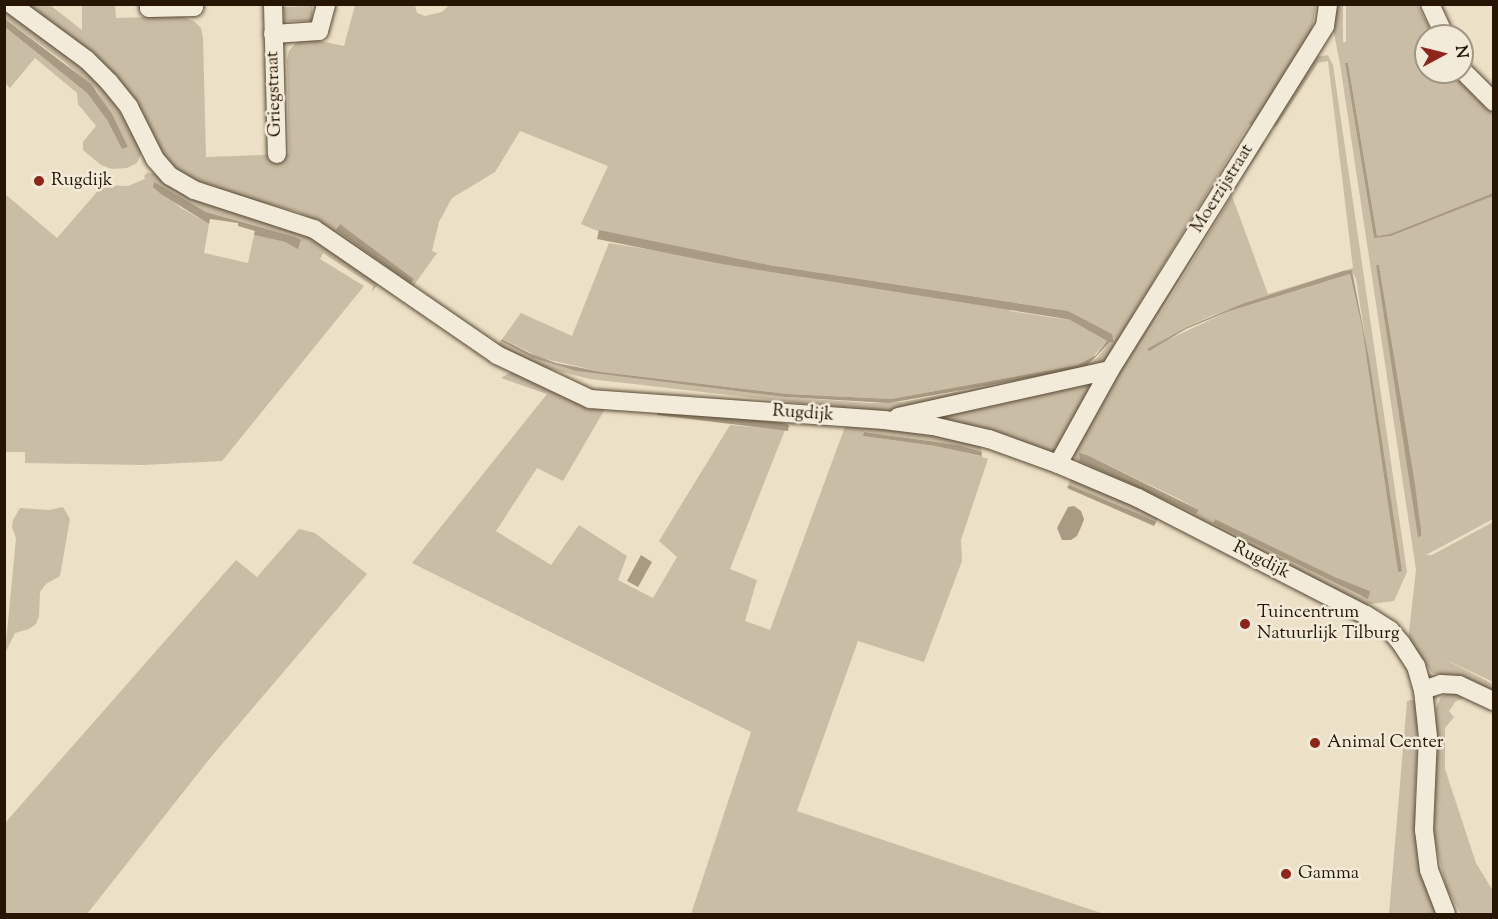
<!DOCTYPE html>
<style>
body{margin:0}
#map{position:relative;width:1498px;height:919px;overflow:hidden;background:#ece0c6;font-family:"Sorts Mill Goudy",serif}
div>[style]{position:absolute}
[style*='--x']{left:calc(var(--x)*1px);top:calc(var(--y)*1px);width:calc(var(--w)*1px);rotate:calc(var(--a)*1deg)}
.green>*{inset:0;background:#cabda5}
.water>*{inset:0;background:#a99b83}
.roads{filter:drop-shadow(0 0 2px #584833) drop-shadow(0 0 2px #584833)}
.minor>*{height:18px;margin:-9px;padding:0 9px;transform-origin:9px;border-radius:9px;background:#f3ebda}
.dots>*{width:16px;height:16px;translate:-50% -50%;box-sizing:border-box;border:3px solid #f3ebda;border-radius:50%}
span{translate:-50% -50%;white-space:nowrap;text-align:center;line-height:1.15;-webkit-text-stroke:5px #f3ebda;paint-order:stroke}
.street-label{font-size:18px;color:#261502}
.poi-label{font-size:18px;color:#261502}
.left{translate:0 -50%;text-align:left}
.frame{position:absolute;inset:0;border:6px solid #261502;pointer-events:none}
.north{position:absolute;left:1414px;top:24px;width:60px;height:60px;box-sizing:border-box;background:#f3ebda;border:2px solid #a19584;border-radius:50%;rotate:83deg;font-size:16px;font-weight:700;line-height:24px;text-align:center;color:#261502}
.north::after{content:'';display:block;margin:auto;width:21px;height:27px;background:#8f2418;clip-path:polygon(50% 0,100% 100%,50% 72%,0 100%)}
</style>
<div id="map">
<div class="green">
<i style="clip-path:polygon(evenodd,450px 4px,1316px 5px,1311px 34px,1325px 5px,1307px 48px,1264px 113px,1126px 341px,1115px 353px,1096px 367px,1071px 375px,886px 413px,590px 379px,542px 367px,497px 346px,521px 313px,572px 336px,609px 243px,1010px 308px,1010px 311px,1070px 320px,1105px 340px,1114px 342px,1114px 338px,1068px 311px,769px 265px,598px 231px,581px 224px,608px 166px,520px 131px,495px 172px,452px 198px,439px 222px,432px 251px,437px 253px,414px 285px,410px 286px,330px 230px,299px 212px,222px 192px,183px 175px,160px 153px,133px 101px,107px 68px,26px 5px,50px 5px,82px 30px,82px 5px,115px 5px,116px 18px,180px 16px,194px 21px,201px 28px,203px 38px,206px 157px,289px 154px,287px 60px,289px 51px,298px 41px,306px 38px,344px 46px,355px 5px,415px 5px,417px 13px,425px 16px,442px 12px,450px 4px,1249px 124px,1254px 127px,1124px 341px,1120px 336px,1249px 124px,450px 4px,340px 224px,414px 279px,412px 283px,337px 231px,340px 224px,450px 4px,503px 339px,541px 358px,602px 372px,788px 394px,891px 399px,1078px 365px,1089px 361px,1107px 341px,1110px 342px,1098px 357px,1085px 368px,902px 402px,870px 403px,785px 397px,576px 371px,533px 358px,501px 341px,503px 339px)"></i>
<i style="clip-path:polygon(evenodd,1336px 5px,1343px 5px,1343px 42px,1346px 42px,1346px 5px,1417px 5px,1434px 36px,1426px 36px,1426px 72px,1459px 72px,1493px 113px,1493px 193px,1390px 234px,1377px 236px,1348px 63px,1345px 63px,1374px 238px,1391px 236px,1493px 196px,1493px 519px,1426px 555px,1432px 555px,1493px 522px,1493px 682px,1442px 658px,1493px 684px,1493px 692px,1452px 676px,1432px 673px,1408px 640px,1416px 570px,1340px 64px,1334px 33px,1329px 28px,1336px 5px,1376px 265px,1379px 265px,1414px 477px,1419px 537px,1376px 265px)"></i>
<i style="clip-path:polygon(312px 6px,313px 21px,284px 21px,283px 7px)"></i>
<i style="clip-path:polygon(5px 9px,95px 78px,116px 105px,142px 151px,137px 163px,127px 168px,112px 169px,101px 165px,83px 150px,83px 142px,96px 126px,78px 104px,77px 93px,35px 58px,10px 88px,5px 83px,5px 27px,87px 93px,107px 120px,122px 149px,128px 147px,97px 91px,63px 61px,5px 19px)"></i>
<i style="clip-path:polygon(evenodd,1328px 55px,1333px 65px,1407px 572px,1394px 601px,1363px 605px,1196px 517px,1081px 466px,1073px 454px,1080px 430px,1262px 142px,1265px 143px,1233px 190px,1116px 386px,1232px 196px,1268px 294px,1353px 268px,1328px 61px,1318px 63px,1276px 127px,1271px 125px,1315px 57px,1328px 55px,1343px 271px,1352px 271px,1356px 279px,1401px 571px,1398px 571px,1362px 327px,1350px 274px,1227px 312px,1148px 349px,1187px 327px,1211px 316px,1343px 271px,1328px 55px,1087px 455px,1177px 498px,1199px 510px,1196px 514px,1080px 461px,1087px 455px,1328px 55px,1215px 519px,1335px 577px,1370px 591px,1361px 596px,1213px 523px,1215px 519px)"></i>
<i style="clip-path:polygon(evenodd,147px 173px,158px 174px,196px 199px,309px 236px,378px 284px,372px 292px,373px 286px,323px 253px,320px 259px,364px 286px,222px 461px,143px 465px,25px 463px,25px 452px,5px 452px,5px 194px,57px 238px,103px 185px,128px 186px,145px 179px,144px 176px,147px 173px,152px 184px,206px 212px,292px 236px,301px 241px,298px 248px,285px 242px,254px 235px,248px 263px,204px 253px,209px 224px,181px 208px,152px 184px)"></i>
<i style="clip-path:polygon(evenodd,511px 372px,605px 409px,563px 481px,537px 468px,496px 531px,551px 565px,579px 525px,627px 556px,618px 580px,653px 598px,677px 557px,659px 541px,730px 425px,785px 430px,730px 569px,757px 580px,745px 621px,770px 630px,846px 424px,924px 433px,981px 446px,982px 457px,988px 459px,961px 540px,962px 561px,924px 662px,858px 641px,797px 811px,1104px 914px,691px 914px,751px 732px,412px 563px,547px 394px,501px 378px,511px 372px,865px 432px,958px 445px,982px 452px,979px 456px,935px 446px,863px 436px,865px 432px)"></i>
<i style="clip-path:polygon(1096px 380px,1054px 454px,925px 414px)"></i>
<i style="clip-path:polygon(1071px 479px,1132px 505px,1158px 518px,1154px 526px,1155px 522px,1068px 485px,1066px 488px)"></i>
<i style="clip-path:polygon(63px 507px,70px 519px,60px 576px,46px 584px,40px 592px,39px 616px,36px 624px,29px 629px,15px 633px,5px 653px,16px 538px,12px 527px,13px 520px,20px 508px,49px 510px)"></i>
<i style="clip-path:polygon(299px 529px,315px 533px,367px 574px,211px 757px,87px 914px,5px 914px,5px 823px,236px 560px,257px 577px)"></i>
<i style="clip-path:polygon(1455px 691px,1493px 707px,1493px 710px,1467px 697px,1456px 701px,1449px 711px,1454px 717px,1445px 728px,1445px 769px,1476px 863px,1493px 891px,1493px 914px,1461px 914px,1446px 887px,1434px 837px,1436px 708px,1441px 697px)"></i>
<i style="clip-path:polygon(1411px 700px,1416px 701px,1418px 725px,1415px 797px,1418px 861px,1439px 914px,1389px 914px,1407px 701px)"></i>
</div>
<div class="water">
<i style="clip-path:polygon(5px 19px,91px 84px,112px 114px,128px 147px,122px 149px,107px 120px,87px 93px,5px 27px)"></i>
<i style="clip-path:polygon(1345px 63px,1348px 63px,1377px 236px,1390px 234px,1493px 193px,1493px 196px,1391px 236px,1374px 238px)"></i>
<i style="clip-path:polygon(154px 182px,206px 212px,292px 236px,301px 240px,298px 249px,285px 242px,254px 235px,255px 231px,238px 226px,238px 223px,210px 219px,209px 224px,161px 194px,153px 187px)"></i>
<i style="clip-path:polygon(340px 224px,414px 279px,411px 283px,336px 230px)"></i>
<i style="clip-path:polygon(599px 230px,769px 265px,1068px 311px,1112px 334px,1114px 342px,1110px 342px,1085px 368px,889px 403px,785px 397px,576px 371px,533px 358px,501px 341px,502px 339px,529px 353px,556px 363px,602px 372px,788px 394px,891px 399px,1078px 365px,1096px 355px,1107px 341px,1070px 320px,1060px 318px,722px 264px,597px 239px)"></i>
<i style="clip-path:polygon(1376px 265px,1379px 265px,1414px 477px,1421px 531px,1421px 536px,1418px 537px)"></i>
<i style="clip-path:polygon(1352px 270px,1370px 364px,1402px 571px,1398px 572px,1362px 327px,1350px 274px,1227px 312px,1186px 329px,1149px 351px,1147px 349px,1187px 327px,1242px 304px,1343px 271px)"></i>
<i style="clip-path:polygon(658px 410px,783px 423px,789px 425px,788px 431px,657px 415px)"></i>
<i style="clip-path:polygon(864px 432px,958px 445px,982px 452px,981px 456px,935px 446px,863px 436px)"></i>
<i style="clip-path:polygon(1079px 453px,1087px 455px,1199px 510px,1196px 514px,1080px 461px)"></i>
<i style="clip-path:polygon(1069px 485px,1141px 515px,1156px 522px,1154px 526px,1067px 488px)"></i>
<i style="clip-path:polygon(1074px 506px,1081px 511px,1084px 519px,1082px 525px,1077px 536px,1071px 540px,1062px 540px,1057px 528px,1068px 507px)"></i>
<i style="clip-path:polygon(1215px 519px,1335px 577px,1370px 591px,1368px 599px,1213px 523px)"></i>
<i style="clip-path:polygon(641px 555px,652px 562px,638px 587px,627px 581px)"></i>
</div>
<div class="roads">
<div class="minor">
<i style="--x:11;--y:4;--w:94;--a:36.4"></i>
<i style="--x:87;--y:60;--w:31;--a:45"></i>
<i style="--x:109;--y:82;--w:32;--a:51"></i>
<i style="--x:129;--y:107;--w:58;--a:63.4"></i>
<i style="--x:155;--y:159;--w:23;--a:49"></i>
<i style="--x:170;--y:176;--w:28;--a:30"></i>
<i style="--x:194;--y:190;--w:126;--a:18"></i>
<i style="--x:314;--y:229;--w:222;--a:34.5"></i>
<i style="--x:497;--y:355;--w:103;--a:25.3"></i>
<i style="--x:590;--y:399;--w:295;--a:4.1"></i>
<i style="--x:884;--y:420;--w:49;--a:7"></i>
<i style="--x:933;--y:426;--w:57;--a:13.1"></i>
<i style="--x:989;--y:439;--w:73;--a:19.9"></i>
<i style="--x:1058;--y:464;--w:87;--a:23"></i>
<i style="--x:1138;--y:498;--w:256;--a:27.2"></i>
<i style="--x:1366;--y:615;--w:28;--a:32"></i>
<i style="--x:1390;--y:630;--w:17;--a:50"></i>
<i style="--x:1401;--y:643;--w:27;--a:57"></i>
<i style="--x:1416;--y:666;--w:25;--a:74"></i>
<i style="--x:1423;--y:690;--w:47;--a:83.9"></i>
<i style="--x:1428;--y:737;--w:93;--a:92.5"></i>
<i style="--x:1424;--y:830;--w:40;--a:82.9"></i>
<i style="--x:1429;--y:870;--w:47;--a:68.9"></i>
<i style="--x:149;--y:4;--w:4;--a:90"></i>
<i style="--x:149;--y:8;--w:45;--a:-1.3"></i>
<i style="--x:194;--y:7;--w:3;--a:-90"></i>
<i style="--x:273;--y:4;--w:150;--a:88.5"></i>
<i style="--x:1430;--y:4;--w:35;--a:65"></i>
<i style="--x:273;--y:34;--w:46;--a:-3.7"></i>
<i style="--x:319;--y:31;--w:28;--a:-75"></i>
<i style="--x:1462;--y:70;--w:45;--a:45"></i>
<i style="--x:898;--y:417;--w:217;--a:-12.5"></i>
<i style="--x:1058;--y:464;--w:107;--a:-61"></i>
<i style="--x:1110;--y:370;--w:406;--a:-58"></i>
<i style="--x:1325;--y:26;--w:22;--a:-82"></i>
<i style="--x:1423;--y:690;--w:19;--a:-18"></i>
<i style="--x:1441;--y:684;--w:18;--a:3"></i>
<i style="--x:1459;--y:685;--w:38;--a:25"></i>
</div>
</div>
<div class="dots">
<i style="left:39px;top:181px;background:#8f2418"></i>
<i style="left:1245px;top:624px;background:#8f2418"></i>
<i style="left:1315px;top:743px;background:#8f2418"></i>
<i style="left:1286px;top:874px;background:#8f2418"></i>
</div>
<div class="street-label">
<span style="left:275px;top:94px;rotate:-92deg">Griegstraat</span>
<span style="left:1223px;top:189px;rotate:-58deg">Moerzijstraat</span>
<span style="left:803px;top:414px;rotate:4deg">Rugdijk</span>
<span style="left:1261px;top:561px;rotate:27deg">Rugdijk</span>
</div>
<div class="poi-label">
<span class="left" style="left:51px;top:181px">Rugdijk</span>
<span class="left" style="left:1257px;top:624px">Tuincentrum<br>Natuurlijk Tilburg</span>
<span class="left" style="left:1327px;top:743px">Animal Center</span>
<span class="left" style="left:1298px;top:874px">Gamma</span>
</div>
<div class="frame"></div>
<div class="north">N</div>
</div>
